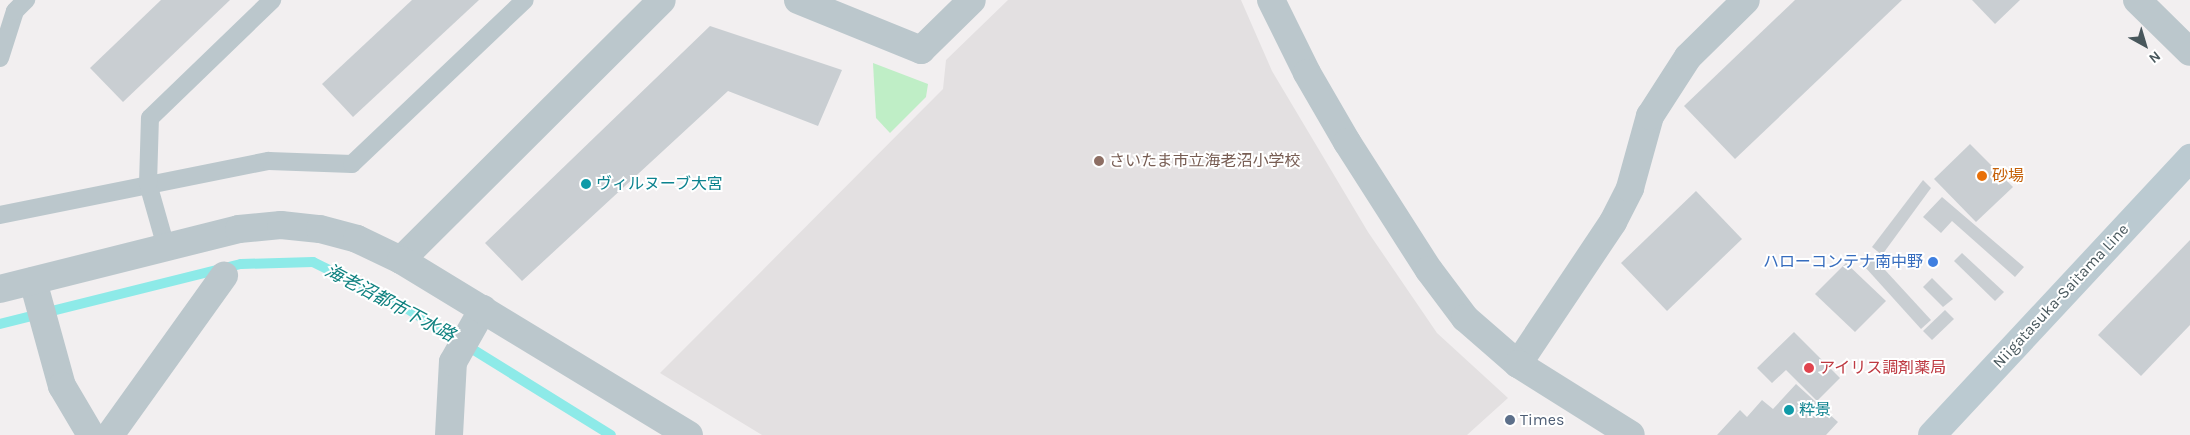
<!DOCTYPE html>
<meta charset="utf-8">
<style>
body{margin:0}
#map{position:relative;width:2190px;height:435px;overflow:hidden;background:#f2eff0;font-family:Karla,"Noto Sans JP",sans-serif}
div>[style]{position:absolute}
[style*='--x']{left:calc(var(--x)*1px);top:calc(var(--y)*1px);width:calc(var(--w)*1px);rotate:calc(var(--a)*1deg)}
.education>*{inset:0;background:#e3e0e1}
.green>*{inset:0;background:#bfeec6}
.stream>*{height:10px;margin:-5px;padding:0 5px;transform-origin:5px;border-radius:5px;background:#8deae8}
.building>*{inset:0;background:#c9ced2}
.service>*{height:18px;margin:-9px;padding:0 9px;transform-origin:9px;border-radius:9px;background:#bbc7cc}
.minor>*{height:28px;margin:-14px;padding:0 14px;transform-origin:14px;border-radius:14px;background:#bbc7cc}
.tertiary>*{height:28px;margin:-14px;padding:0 14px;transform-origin:14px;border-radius:14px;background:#bbc7cc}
.secondary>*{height:28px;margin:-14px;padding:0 14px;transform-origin:14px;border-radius:14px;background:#bbcad1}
.dots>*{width:14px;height:14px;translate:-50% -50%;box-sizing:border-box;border:2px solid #fff;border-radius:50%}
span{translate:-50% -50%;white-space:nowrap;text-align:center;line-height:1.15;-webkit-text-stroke:4px #fff;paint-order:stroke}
.education-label{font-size:16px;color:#785e54}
.left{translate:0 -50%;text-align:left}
.food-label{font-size:16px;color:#c56008}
.culture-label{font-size:16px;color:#0d838f}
.shop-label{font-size:16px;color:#366cbe}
.right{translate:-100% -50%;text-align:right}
.street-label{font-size:16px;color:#48575c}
.health-label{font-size:16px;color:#be3a42}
.service-label{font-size:16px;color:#4e5e75}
.water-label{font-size:18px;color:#108280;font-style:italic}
.north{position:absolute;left:2120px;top:20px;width:50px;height:50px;-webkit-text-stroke:4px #fff;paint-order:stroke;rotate:141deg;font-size:14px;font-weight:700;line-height:20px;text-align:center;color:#48575c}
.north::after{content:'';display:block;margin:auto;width:18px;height:22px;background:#48575c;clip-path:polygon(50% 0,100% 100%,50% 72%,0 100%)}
</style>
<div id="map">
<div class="education">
<i style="clip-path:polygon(1008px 0,1241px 0,1272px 71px,1368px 232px,1437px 333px,1508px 398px,1467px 435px,762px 435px,660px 373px,943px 89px,946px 60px)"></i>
</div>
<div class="green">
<i style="clip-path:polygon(873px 63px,928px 84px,926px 97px,890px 133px,876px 118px)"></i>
</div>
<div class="stream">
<i style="--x:0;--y:324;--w:248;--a:-14"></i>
<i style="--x:241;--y:264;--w:72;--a:-1.6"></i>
<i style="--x:313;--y:262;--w:104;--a:26.3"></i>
<i style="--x:406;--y:308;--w:241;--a:31.8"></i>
</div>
<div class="building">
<i style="clip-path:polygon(161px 0,230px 0,123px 102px,90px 68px)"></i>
<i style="clip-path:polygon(412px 0,479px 0,353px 117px,322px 84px)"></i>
<i style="clip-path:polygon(1795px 0,1902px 0,1735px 159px,1684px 106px)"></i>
<i style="clip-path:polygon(1972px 0,2020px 0,1995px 24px)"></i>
<i style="clip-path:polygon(710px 26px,842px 70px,818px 126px,728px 91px,522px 281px,485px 243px)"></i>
<i style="clip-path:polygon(1970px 144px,2013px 187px,1976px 222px,1934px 179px)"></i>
<i style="clip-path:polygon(1923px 180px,1931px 188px,1882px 255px,1872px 247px)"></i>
<i style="clip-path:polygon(1696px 191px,1742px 239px,1667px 311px,1621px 263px)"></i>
<i style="clip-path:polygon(1942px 197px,2024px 267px,2015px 277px,1952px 221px,1941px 233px,1923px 217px)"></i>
<i style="clip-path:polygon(2190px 240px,2190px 325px,2141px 376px,2098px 335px)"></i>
<i style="clip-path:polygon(1962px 253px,2004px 292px,1995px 301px,1954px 261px)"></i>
<i style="clip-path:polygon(1874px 258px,1931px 320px,1921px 329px,1865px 267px)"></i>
<i style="clip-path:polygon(1846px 263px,1886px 301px,1855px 332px,1815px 294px)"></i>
<i style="clip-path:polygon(1932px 278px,1953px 299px,1943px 307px,1923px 287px)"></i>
<i style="clip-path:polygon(1945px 310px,1954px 319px,1932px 340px,1923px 331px)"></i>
<i style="clip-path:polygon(1794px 332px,1840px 378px,1817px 401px,1786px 370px,1772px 383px,1757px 368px)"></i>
<i style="clip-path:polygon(1796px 384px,1838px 422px,1826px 435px,1717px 435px,1740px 410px,1747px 417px,1762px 400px,1773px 409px)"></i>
</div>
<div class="service">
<i style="--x:0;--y:58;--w:49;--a:-72.3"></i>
<i style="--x:15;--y:11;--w:16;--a:-45"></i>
<i style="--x:0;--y:215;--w:274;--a:-11.4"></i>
<i style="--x:269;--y:161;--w:83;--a:2.1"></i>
<i style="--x:352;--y:164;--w:238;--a:-43.5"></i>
<i style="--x:166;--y:247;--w:66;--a:-105.9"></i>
<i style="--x:148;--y:184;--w:66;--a:-88.3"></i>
<i style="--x:150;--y:118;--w:170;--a:-44"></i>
</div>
<div class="minor">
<i style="--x:798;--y:0;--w:133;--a:22.1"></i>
<i style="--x:921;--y:50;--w:71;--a:-44.4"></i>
<i style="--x:2137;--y:0;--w:74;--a:44.5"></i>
<i style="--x:401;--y:260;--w:368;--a:-44.9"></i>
<i style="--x:33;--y:281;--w:109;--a:74.6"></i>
<i style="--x:62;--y:386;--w:57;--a:59.4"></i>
<i style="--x:1518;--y:364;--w:171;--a:-56.2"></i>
<i style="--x:1613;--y:222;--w:38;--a:-63"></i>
<i style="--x:1630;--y:188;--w:75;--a:-74.5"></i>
<i style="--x:1650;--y:116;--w:70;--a:-57.2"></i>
<i style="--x:1688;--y:57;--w:81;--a:-44.5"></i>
<i style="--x:110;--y:435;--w:196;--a:-54.4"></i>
<i style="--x:449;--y:435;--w:73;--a:-86.9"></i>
<i style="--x:453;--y:362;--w:61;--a:-60.5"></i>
</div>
<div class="tertiary">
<i style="--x:1271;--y:0;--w:81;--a:63.7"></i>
<i style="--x:1307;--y:73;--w:80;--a:59.9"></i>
<i style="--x:1347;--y:142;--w:152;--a:57.4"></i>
<i style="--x:1429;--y:270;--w:60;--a:53.1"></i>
<i style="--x:1465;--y:318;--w:70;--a:41"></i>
<i style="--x:1518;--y:364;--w:133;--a:32.1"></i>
<i style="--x:0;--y:289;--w:246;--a:-14.1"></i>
<i style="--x:239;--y:229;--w:42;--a:-5.4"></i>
<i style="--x:281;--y:225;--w:39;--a:6"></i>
<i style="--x:320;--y:229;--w:38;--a:15"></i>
<i style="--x:357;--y:239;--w:49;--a:25.5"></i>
<i style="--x:401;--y:260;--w:337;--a:31.3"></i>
</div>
<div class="secondary">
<i style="--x:1932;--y:435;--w:379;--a:-47"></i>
</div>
<div class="dots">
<i style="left:1099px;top:161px;background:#8d6e63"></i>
<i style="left:1982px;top:176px;background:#e8710a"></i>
<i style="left:586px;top:184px;background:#0f9aa8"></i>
<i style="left:1933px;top:262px;background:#3f7fe0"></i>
<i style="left:1809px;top:368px;background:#e0444e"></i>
<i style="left:1789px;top:410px;background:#0f9aa8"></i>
<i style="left:1510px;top:420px;background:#5c6f8a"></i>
</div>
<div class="education-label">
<span class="left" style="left:1109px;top:161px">さいたま市立海老沼小学校</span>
</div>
<div class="food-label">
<span class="left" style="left:1992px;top:176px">砂場</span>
</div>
<div class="culture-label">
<span class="left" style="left:596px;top:184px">ヴィルヌーブ大宮</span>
<span class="left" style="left:1799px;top:410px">粋景</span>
</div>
<div class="shop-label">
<span class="right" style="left:1923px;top:262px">ハローコンテナ南中野</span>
</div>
<div class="street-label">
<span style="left:2061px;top:296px;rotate:-47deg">Niigatasuka-Saitama Line</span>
</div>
<div class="health-label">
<span class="left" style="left:1819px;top:368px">アイリス調剤薬局</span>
</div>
<div class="service-label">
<span class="left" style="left:1520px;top:420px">Times</span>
</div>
<div class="water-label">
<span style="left:390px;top:303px;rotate:28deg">海老沼都市下水路</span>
</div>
<div class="north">N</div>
</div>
